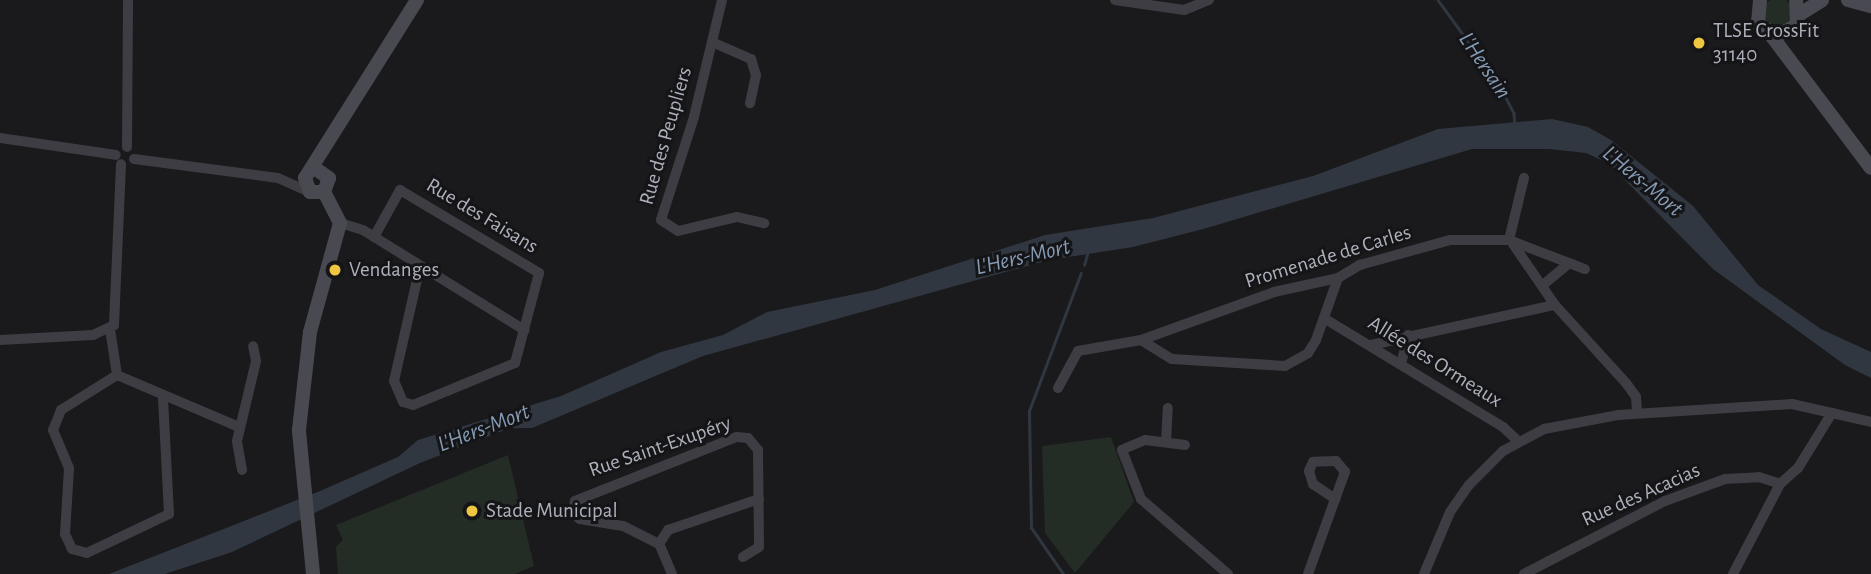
<!DOCTYPE html>
<meta charset="utf-8">
<style>
body{margin:0}
#map{position:relative;width:1871px;height:574px;overflow:hidden;background:#1a1a1c;font-family:"Alegreya Sans",sans-serif}
div>[style]{position:absolute}
[style*='--x']{left:calc(var(--x)*1px);top:calc(var(--y)*1px);width:calc(var(--w)*1px);rotate:calc(var(--a)*1deg)}
.green>*{inset:0;background:#242c26}
.round{border-radius:50%}
.water>*{inset:0;background:#303740}
.stream>*{height:2.5px;margin:-1.25px;padding:0 1.25px;transform-origin:1.25px;border-radius:1.25px;background:#303740}
.street>*{height:10px;margin:-5px;padding:0 5px;transform-origin:5px;border-radius:5px;background:#3d3d43}
.secondary>*{height:14px;margin:-7px;padding:0 7px;transform-origin:7px;border-radius:7px;background:#494a51}
.dots>*{width:19px;height:19px;translate:-50% -50%;box-sizing:border-box;border:4px solid #151517;border-radius:50%}
span{translate:-50% -50%;white-space:nowrap;text-align:center;line-height:1.15;-webkit-text-stroke:6px #151517;paint-order:stroke}
.poi-label{font-size:21px;color:#adb0bb}
.left{translate:0 -50%;text-align:left}
.street-label{font-size:21px;color:#adb0bb}
.water-label{font-size:23px;color:#859ab5;font-style:italic}
</style>
<div id="map">
<div class="green">
<i class="round" style="left:1763px;top:-2px;width:30px;height:30px"></i>
<i style="clip-path:polygon(1111px 437px,1134px 502px,1075px 573px,1045px 533px,1042px 446px)"></i>
<i style="clip-path:polygon(508px 455px,534px 566px,515px 574px,338px 574px,336px 547px,343px 540px,336px 525px)"></i>
</div>
<div class="water">
<i style="clip-path:polygon(1552px 119px,1588px 127px,1611px 140px,1693px 206px,1758px 285px,1821px 329px,1871px 352px,1871px 378px,1845px 365px,1713px 269px,1608px 163px,1586px 153px,1549px 149px,1472px 149px,1207px 228px,1133px 247px,1049px 260px,703px 356px,532px 428px,510px 428px,420px 463px,232px 552px,165px 574px,109px 574px,320px 491px,398px 457px,418px 440px,561px 396px,661px 352px,723px 335px,767px 312px,875px 290px,1045px 235px,1153px 218px,1313px 176px,1438px 129px)"></i>
</div>
<div class="stream">
<i style="--x:1438;--y:0;--w:100;--a:53.9"></i>
<i style="--x:1497;--y:81;--w:36;--a:62"></i>
<i style="--x:1514;--y:113;--w:14;--a:86"></i>
<i style="--x:1084;--y:265;--w:15;--a:-74"></i>
<i style="--x:1063;--y:574;--w:56;--a:-124.8"></i>
<i style="--x:1031;--y:528;--w:117;--a:-91"></i>
<i style="--x:1029;--y:411;--w:147;--a:-69.4"></i>
</div>
<div class="street">
<i style="--x:722;--y:0;--w:120;--a:103.5"></i>
<i style="--x:694;--y:117;--w:108;--a:107.8"></i>
<i style="--x:661;--y:220;--w:20;--a:33"></i>
<i style="--x:678;--y:231;--w:61;--a:-13.3"></i>
<i style="--x:737;--y:217;--w:28;--a:13"></i>
<i style="--x:1115;--y:0;--w:70;--a:8.2"></i>
<i style="--x:1184;--y:10;--w:27;--a:-22"></i>
<i style="--x:712;--y:42;--w:43;--a:23.6"></i>
<i style="--x:751;--y:59;--w:17;--a:73"></i>
<i style="--x:756;--y:75;--w:29;--a:102"></i>
<i style="--x:0;--y:138;--w:117;--a:8.3"></i>
<i style="--x:127;--y:147;--w:147;--a:-89.6"></i>
<i style="--x:134;--y:159;--w:145;--a:7.5"></i>
<i style="--x:278;--y:178;--w:35;--a:24"></i>
<i style="--x:340;--y:223;--w:24;--a:17"></i>
<i style="--x:363;--y:230;--w:190;--a:31.8"></i>
<i style="--x:374;--y:237;--w:54;--a:-61"></i>
<i style="--x:400;--y:190;--w:162;--a:30.8"></i>
<i style="--x:539;--y:273;--w:93;--a:104.9"></i>
<i style="--x:515;--y:363;--w:110;--a:157.6"></i>
<i style="--x:413;--y:405;--w:10;--a:-163"></i>
<i style="--x:403;--y:402;--w:23;--a:-113"></i>
<i style="--x:394;--y:381;--w:117;--a:-77.2"></i>
<i style="--x:1509;--y:240;--w:64;--a:-76.4"></i>
<i style="--x:1513;--y:244;--w:74;--a:55.5"></i>
<i style="--x:1555;--y:305;--w:105;--a:47.7"></i>
<i style="--x:1626;--y:383;--w:17;--a:54"></i>
<i style="--x:1636;--y:397;--w:16;--a:86"></i>
<i style="--x:1543;--y:285;--w:34;--a:-40"></i>
<i style="--x:1569;--y:263;--w:17;--a:21"></i>
<i style="--x:1327;--y:320;--w:206;--a:31.3"></i>
<i style="--x:1503;--y:427;--w:21;--a:43"></i>
<i style="--x:110;--y:329;--w:47;--a:81.3"></i>
<i style="--x:0;--y:340;--w:93;--a:-3.1"></i>
<i style="--x:93;--y:335;--w:23;--a:-25"></i>
<i style="--x:114;--y:325;--w:161;--a:-87.5"></i>
<i style="--x:1141;--y:340;--w:36;--a:32"></i>
<i style="--x:1172;--y:359;--w:113;--a:3.5"></i>
<i style="--x:1285;--y:366;--w:26;--a:-29"></i>
<i style="--x:1308;--y:353;--w:15;--a:-58"></i>
<i style="--x:1316;--y:340;--w:66;--a:-70.5"></i>
<i style="--x:1371;--y:345;--w:188;--a:-12.3"></i>
<i style="--x:1401;--y:364;--w:30;--a:-76"></i>
<i style="--x:1058;--y:388;--w:42;--a:-61.6"></i>
<i style="--x:1078;--y:351;--w:64;--a:-9.9"></i>
<i style="--x:1141;--y:340;--w:141;--a:-19.8"></i>
<i style="--x:1274;--y:292;--w:66;--a:-12.3"></i>
<i style="--x:1338;--y:278;--w:26;--a:-31"></i>
<i style="--x:1360;--y:265;--w:93;--a:-15.5"></i>
<i style="--x:1450;--y:240;--w:59;--a:0"></i>
<i style="--x:1509;--y:240;--w:64;--a:21"></i>
<i style="--x:163;--y:399;--w:115;--a:87"></i>
<i style="--x:169;--y:514;--w:91;--a:154.6"></i>
<i style="--x:87;--y:553;--w:16;--a:-165"></i>
<i style="--x:72;--y:549;--w:17;--a:-115"></i>
<i style="--x:65;--y:534;--w:66;--a:-86.5"></i>
<i style="--x:69;--y:468;--w:41;--a:-112.8"></i>
<i style="--x:53;--y:430;--w:22;--a:-68"></i>
<i style="--x:61;--y:410;--w:66;--a:-32"></i>
<i style="--x:117;--y:375;--w:133;--a:23.1"></i>
<i style="--x:1166;--y:442;--w:34;--a:-87"></i>
<i style="--x:1185;--y:445;--w:40;--a:-172.9"></i>
<i style="--x:1145;--y:440;--w:25;--a:157"></i>
<i style="--x:1122;--y:450;--w:53;--a:68.8"></i>
<i style="--x:1141;--y:499;--w:115;--a:40.8"></i>
<i style="--x:242;--y:470;--w:29;--a:-100"></i>
<i style="--x:237;--y:441;--w:82;--a:-76.6"></i>
<i style="--x:256;--y:361;--w:15;--a:-101"></i>
<i style="--x:659;--y:544;--w:17;--a:-57"></i>
<i style="--x:668;--y:530;--w:96;--a:-18.8"></i>
<i style="--x:672;--y:574;--w:33;--a:-113"></i>
<i style="--x:659;--y:544;--w:40;--a:-153.4"></i>
<i style="--x:623;--y:526;--w:44;--a:-170.8"></i>
<i style="--x:580;--y:519;--w:9;--a:-139"></i>
<i style="--x:573;--y:513;--w:12;--a:-81"></i>
<i style="--x:575;--y:501;--w:174;--a:-21.6"></i>
<i style="--x:737;--y:437;--w:11;--a:5"></i>
<i style="--x:748;--y:438;--w:16;--a:50"></i>
<i style="--x:758;--y:450;--w:97;--a:89.4"></i>
<i style="--x:759;--y:547;--w:19;--a:148"></i>
<i style="--x:1308;--y:574;--w:109;--a:-70.1"></i>
<i style="--x:1345;--y:472;--w:14;--a:-129"></i>
<i style="--x:1336;--y:461;--w:23;--a:178"></i>
<i style="--x:1313;--y:462;--w:10;--a:114"></i>
<i style="--x:1309;--y:471;--w:14;--a:73"></i>
<i style="--x:1313;--y:484;--w:27;--a:34"></i>
<i style="--x:1424;--y:574;--w:67;--a:-67.2"></i>
<i style="--x:1450;--y:512;--w:33;--a:-55"></i>
<i style="--x:1469;--y:485;--w:48;--a:-45"></i>
<i style="--x:1503;--y:451;--w:47;--a:-28.2"></i>
<i style="--x:1544;--y:429;--w:75;--a:-10.7"></i>
<i style="--x:1618;--y:415;--w:174;--a:-3.6"></i>
<i style="--x:1792;--y:404;--w:81;--a:12.8"></i>
<i style="--x:1524;--y:574;--w:159;--a:-27.4"></i>
<i style="--x:1665;--y:501;--w:64;--a:-20.1"></i>
<i style="--x:1725;--y:479;--w:34;--a:-3"></i>
<i style="--x:1759;--y:477;--w:22;--a:18"></i>
<i style="--x:1733;--y:574;--w:102;--a:-62.4"></i>
<i style="--x:1780;--y:484;--w:24;--a:-42"></i>
<i style="--x:1798;--y:468;--w:65;--a:-58.3"></i>
</div>
<div class="secondary">
<i style="--x:1760;--y:0;--w:24;--a:95"></i>
<i style="--x:1758;--y:24;--w:22;--a:32"></i>
<i style="--x:1777;--y:36;--w:23;--a:-29"></i>
<i style="--x:1797;--y:25;--w:25;--a:-92"></i>
<i style="--x:1848;--y:0;--w:24;--a:15"></i>
<i style="--x:1800;--y:14;--w:26;--a:-32"></i>
<i style="--x:1771;--y:35;--w:166;--a:53.1"></i>
<i style="--x:316;--y:169;--w:16;--a:35"></i>
<i style="--x:329;--y:178;--w:15;--a:110"></i>
<i style="--x:324;--y:192;--w:14;--a:180"></i>
<i style="--x:310;--y:192;--w:15;--a:-110"></i>
<i style="--x:305;--y:178;--w:210;--a:-57.8"></i>
<i style="--x:313;--y:574;--w:145;--a:-95.6"></i>
<i style="--x:299;--y:430;--w:99;--a:-83.6"></i>
<i style="--x:310;--y:332;--w:113;--a:-74.6"></i>
<i style="--x:340;--y:223;--w:35;--a:-117"></i>
</div>
<div class="dots">
<i style="left:1699px;top:43px;background:#efc63f"></i>
<i style="left:335px;top:270px;background:#efc63f"></i>
<i style="left:472px;top:511px;background:#efc63f"></i>
</div>
<div class="poi-label">
<span class="left" style="left:1713px;top:43px">TLSE CrossFit<br>31140</span>
<span class="left" style="left:349px;top:270px">Vendanges</span>
<span class="left" style="left:486px;top:511px">Stade Municipal</span>
</div>
<div class="street-label">
<span style="left:666px;top:136px;rotate:-74deg">Rue des Peupliers</span>
<span style="left:482px;top:216px;rotate:31deg">Rue des Faisans</span>
<span style="left:1328px;top:257px;rotate:-17deg">Promenade de Carles</span>
<span style="left:1435px;top:362px;rotate:32deg">Allée des Ormeaux</span>
<span style="left:660px;top:447px;rotate:-19deg">Rue Saint-Exupéry</span>
<span style="left:1641px;top:495px;rotate:-24deg">Rue des Acacias</span>
</div>
<div class="water-label">
<span style="left:1484px;top:66px;rotate:56deg">L'Hersain</span>
<span style="left:1642px;top:182px;rotate:40deg">L'Hers-Mort</span>
<span style="left:1023px;top:258px;rotate:-13deg">L'Hers-Mort</span>
<span style="left:484px;top:429px;rotate:-21deg">L'Hers-Mort</span>
</div>
</div>
